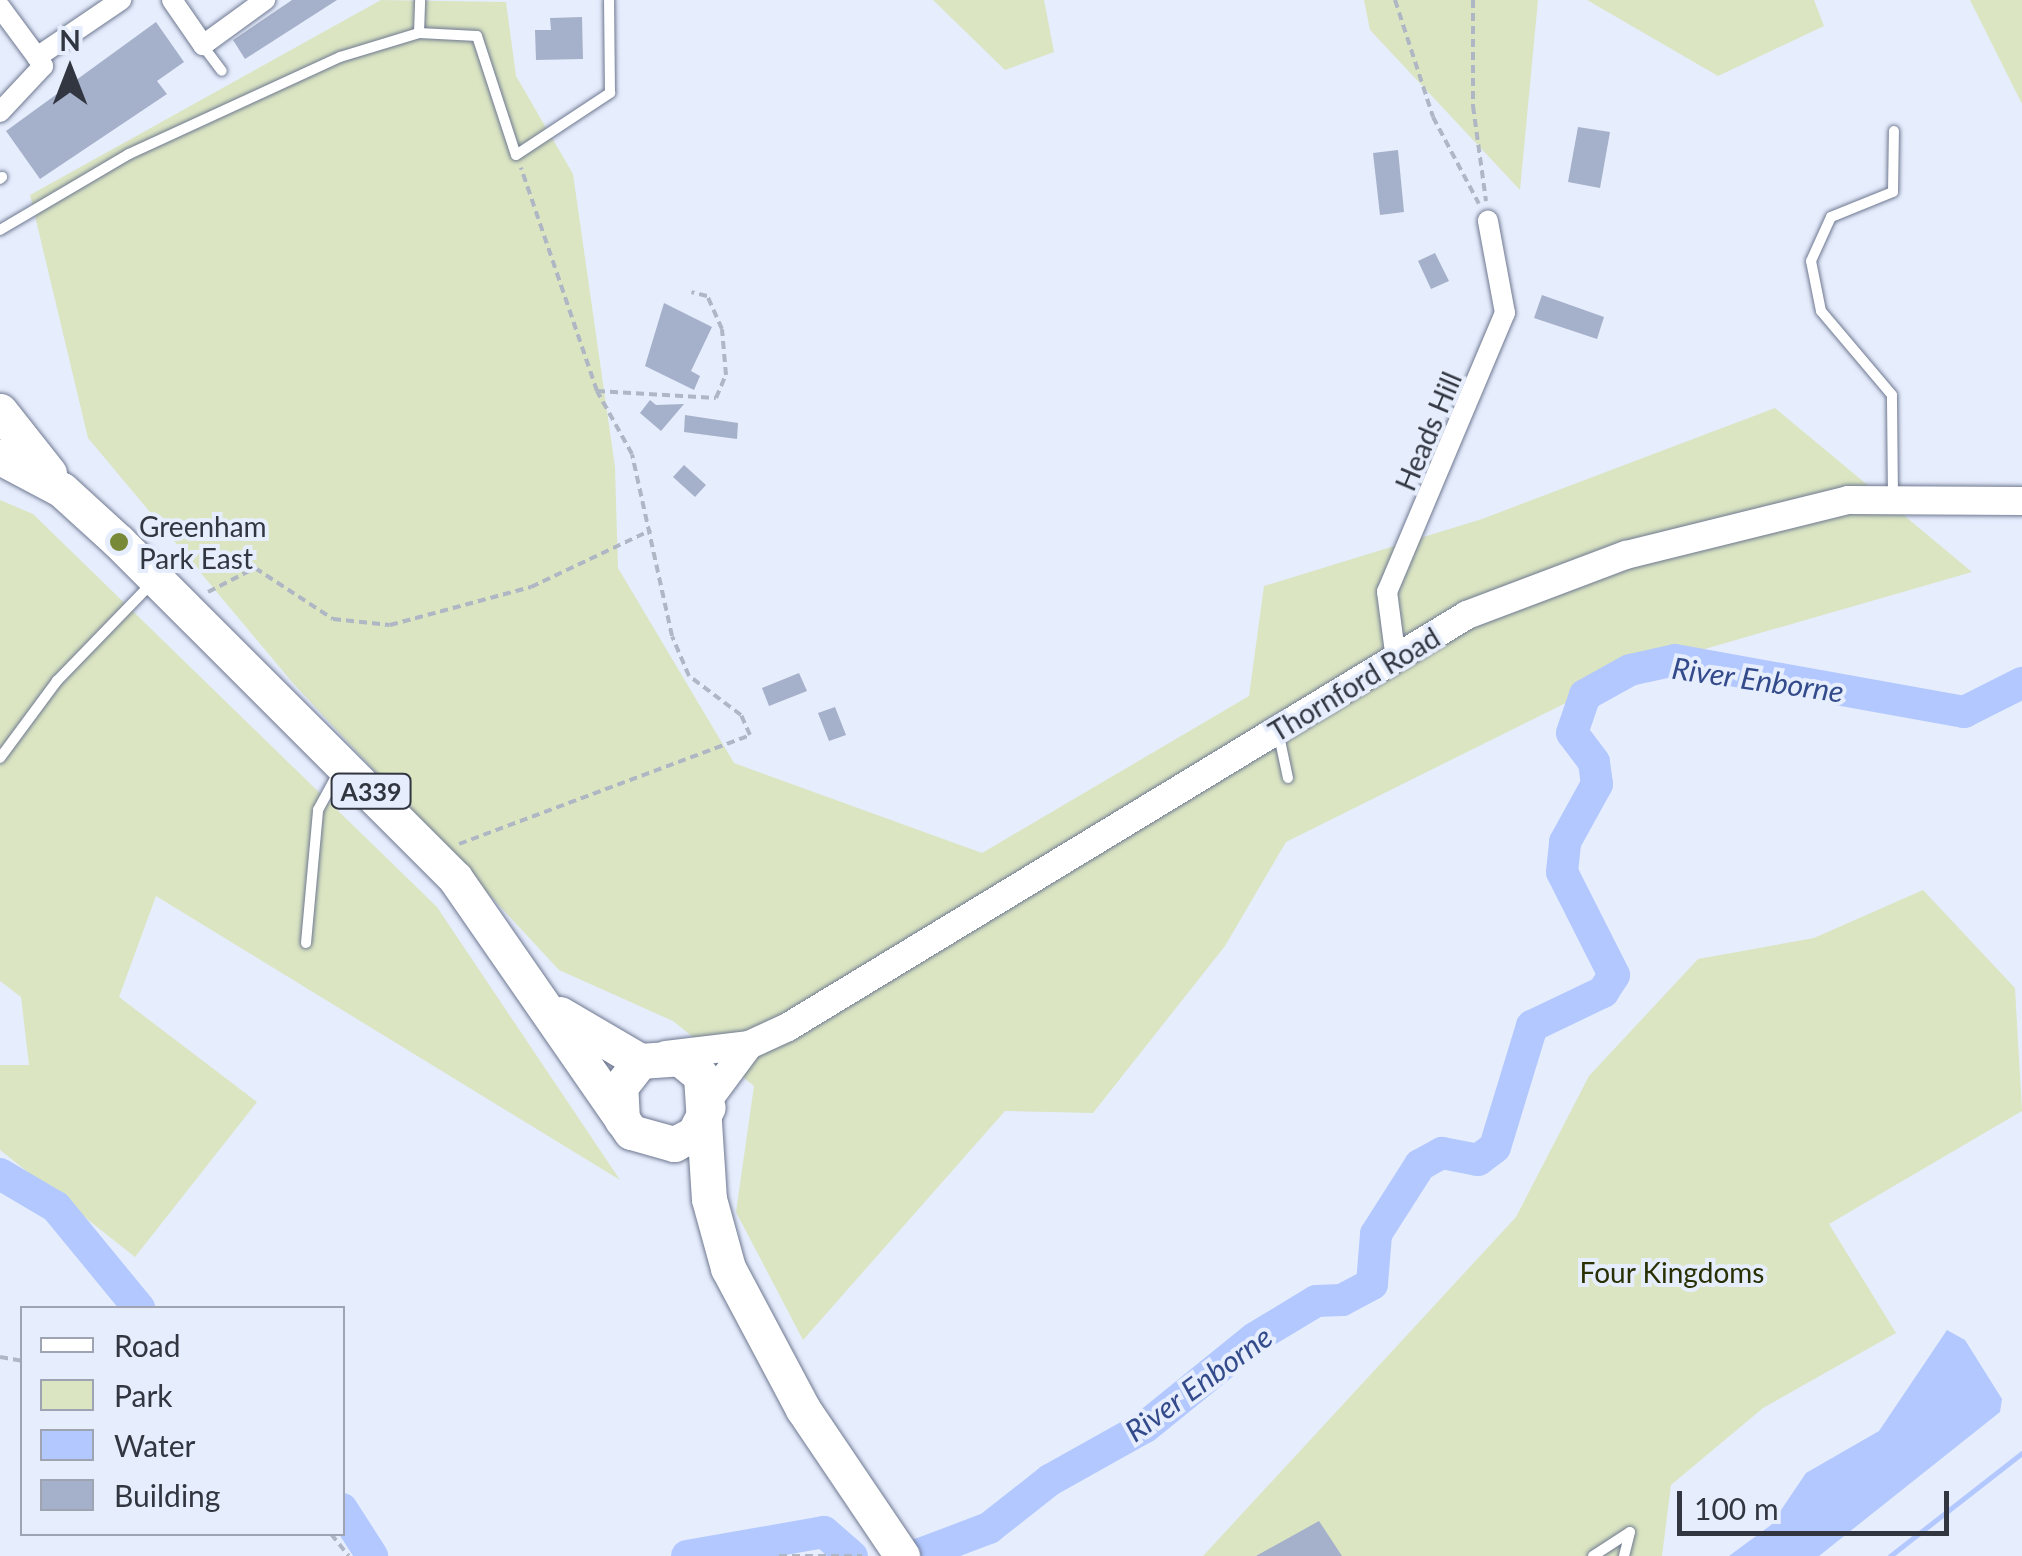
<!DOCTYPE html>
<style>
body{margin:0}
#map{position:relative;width:2022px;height:1556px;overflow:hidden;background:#e6edfd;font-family:Lato,sans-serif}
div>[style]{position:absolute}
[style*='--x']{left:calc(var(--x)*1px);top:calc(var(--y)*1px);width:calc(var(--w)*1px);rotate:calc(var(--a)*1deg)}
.green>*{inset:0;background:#dbe5c2}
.water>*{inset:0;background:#b2c8fe}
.stream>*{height:5px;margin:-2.5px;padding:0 2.5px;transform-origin:2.5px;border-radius:2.5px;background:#b2c8fe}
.river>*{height:32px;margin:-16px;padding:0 16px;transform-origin:16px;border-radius:16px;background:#b2c8fe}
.building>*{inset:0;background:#a5b0ca}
.path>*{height:4px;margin-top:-2px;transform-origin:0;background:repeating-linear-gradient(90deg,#afb6c4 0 8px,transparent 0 13px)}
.roads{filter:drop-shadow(0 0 2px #6e7890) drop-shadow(0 0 2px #6e7890)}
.service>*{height:10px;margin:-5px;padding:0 5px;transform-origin:5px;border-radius:5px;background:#fff}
.minor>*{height:20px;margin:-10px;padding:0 10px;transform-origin:10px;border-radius:10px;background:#fff}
.tertiary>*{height:28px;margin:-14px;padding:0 14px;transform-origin:14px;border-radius:14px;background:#fff}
.trunk>*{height:35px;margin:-17.5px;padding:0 17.5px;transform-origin:17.5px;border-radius:17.5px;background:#fff}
.dots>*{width:28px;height:28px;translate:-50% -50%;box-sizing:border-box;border:5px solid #e6edfd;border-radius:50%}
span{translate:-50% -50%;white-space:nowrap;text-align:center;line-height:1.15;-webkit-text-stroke:8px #e6edfd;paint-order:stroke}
.shield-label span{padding:2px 8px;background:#e6edfd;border:2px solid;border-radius:8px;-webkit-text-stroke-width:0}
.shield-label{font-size:25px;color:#313640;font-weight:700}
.street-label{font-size:28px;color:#313640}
.poi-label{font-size:28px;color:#313640}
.left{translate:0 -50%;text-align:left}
.park-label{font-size:28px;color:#293104}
.water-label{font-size:30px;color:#344b8b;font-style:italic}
.legend{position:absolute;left:20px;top:1306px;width:325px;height:230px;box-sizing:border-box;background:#e6edfd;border:2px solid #9ea4b1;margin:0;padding:12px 18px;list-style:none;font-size:30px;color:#313640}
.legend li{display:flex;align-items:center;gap:20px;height:50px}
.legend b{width:50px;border:2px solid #9ea4b1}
.north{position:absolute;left:20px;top:20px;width:100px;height:100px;-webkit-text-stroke:8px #e6edfd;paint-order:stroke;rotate:0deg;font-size:28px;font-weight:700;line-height:40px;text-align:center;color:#313640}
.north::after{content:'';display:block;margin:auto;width:35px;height:45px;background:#313640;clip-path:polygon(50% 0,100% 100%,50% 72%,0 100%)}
.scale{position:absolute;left:1677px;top:1491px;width:272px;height:45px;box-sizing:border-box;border:5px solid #313640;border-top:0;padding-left:12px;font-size:30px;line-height:35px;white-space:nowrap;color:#313640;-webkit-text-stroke:8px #e6edfd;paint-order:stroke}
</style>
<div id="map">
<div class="green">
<i style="clip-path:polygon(381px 0,506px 2px,516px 76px,573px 174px,615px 467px,618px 568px,734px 763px,982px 853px,1249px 696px,1264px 586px,1482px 519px,1775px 408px,1972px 572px,1632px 670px,1286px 842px,1225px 946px,1093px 1113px,1005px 1111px,803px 1340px,736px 1212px,754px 1086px,673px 1021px,559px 970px,292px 682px,88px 438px,30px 195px)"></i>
<i style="clip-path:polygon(933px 0,1044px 0,1054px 52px,1005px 70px)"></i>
<i style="clip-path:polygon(1364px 0,1538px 0,1520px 190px,1370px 30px)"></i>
<i style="clip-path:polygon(1587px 0,1814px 0,1824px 26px,1718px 76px)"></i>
<i style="clip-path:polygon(1970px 0,2022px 0,2022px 104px)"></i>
<i style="clip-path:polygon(0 500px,33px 514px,437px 907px,620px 1180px,156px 896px,119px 997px,257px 1102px,135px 1257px,0 1150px,0 1065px,29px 1065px,21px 997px,0 981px)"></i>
<i style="clip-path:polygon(1923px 890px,2015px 988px,2022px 1111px,1829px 1224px,1896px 1333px,1763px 1408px,1671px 1485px,1662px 1556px,1203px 1556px,1516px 1217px,1589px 1076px,1698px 959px,1814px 938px)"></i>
</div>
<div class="water">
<i style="clip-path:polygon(1947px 1330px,1965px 1340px,2002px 1399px,2000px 1412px,1819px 1556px,1729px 1556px,1771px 1525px,1806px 1473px,1879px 1431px)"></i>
</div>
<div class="stream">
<i style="--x:1890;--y:1556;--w:167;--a:-38"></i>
</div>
<div class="river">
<i style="--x:0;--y:1174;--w:65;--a:30.5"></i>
<i style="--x:56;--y:1207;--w:131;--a:50.6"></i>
<i style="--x:342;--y:1509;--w:56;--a:57.4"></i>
<i style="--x:687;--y:1556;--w:139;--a:-9.9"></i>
<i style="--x:824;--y:1532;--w:37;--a:41"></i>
<i style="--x:915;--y:1556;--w:79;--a:-20.7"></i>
<i style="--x:989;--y:1528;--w:78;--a:-38.2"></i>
<i style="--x:1050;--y:1480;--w:109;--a:-29.2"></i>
<i style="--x:1145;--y:1427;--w:141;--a:-39"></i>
<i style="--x:1255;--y:1338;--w:71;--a:-31.2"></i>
<i style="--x:1316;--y:1301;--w:26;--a:-2"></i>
<i style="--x:1342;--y:1300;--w:34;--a:-28"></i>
<i style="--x:1372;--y:1284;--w:50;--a:-85.4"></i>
<i style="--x:1376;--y:1234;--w:82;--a:-57.5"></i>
<i style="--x:1420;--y:1165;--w:25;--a:-29"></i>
<i style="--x:1442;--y:1153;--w:37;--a:11"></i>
<i style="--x:1478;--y:1160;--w:21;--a:-37"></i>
<i style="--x:1495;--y:1147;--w:127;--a:-73"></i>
<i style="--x:1532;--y:1026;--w:79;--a:-25.6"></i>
<i style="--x:1603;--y:992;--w:20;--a:-57"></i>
<i style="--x:1614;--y:975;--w:115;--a:-116.8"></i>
<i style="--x:1562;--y:872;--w:30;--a:-84"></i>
<i style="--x:1565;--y:842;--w:66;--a:-61.1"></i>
<i style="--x:1597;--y:784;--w:22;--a:-98"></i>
<i style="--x:1594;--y:762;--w:36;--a:-127"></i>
<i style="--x:1572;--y:733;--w:40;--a:-71.1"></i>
<i style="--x:1585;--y:695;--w:51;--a:-29.1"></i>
<i style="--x:1630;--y:670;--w:46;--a:-12.5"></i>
<i style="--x:1675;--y:660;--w:294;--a:10.2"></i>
<i style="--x:1964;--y:712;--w:65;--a:-26.6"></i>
</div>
<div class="building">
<i style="clip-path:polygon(292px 0,337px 0,245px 59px,233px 40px)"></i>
<i style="clip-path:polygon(582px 17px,583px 59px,536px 60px,535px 30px,551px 30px,550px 18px)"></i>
<i style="clip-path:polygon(156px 22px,184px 62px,157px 81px,167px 94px,40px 179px,6px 131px)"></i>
<i style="clip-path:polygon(1578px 127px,1610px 132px,1600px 188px,1568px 182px)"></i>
<i style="clip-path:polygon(1398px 150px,1404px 212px,1380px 215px,1373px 153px)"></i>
<i style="clip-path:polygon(1435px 253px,1449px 281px,1431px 289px,1418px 261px)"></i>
<i style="clip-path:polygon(1542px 295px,1604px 317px,1597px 339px,1534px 318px)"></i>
<i style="clip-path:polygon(664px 303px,712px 327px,691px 371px,700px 376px,694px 390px,645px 366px)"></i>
<i style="clip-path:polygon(650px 400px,656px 405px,684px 404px,661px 431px,640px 413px)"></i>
<i style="clip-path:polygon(685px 415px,738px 423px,737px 439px,684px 432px)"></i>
<i style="clip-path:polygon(684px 465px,706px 485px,695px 497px,673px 477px)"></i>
<i style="clip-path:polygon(799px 673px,807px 691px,769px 706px,762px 688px)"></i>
<i style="clip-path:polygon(835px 707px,846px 735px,829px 741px,818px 713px)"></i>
<i style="clip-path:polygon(1319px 1521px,1342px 1556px,1256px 1556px)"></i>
</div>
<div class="path">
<i style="--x:1395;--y:0;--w:123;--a:72"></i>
<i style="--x:1433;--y:117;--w:98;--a:62.1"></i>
<i style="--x:1473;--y:0;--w:106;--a:90"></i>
<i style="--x:1473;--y:106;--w:96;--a:82.2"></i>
<i style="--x:597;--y:391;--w:119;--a:3.4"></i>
<i style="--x:716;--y:398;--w:25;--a:-67"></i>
<i style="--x:726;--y:375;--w:46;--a:-95"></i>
<i style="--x:722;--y:329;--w:36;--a:-114"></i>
<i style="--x:707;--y:296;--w:16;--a:-166"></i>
<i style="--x:208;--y:592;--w:53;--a:-27.1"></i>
<i style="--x:255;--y:568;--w:93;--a:33.2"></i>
<i style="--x:333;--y:619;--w:57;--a:6"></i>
<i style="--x:390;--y:625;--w:146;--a:-15.1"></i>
<i style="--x:531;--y:587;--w:133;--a:-25.4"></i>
<i style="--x:459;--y:844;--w:311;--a:-20.5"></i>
<i style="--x:750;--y:735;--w:22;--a:-114"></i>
<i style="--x:741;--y:715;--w:65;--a:-143.1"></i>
<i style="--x:689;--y:676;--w:43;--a:-113"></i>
<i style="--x:672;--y:636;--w:186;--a:-102.4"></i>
<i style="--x:632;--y:454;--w:72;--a:-119.1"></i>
<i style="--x:597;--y:391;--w:236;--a:-108.8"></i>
<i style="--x:0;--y:1357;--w:22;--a:10"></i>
<i style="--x:331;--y:1534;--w:28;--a:51"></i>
<i style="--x:779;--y:1556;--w:83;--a:0"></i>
</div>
<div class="roads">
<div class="service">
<i style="--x:419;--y:33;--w:58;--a:3"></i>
<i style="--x:477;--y:36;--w:125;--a:71.9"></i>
<i style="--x:516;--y:155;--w:113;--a:-33.4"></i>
<i style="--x:610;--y:93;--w:93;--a:-90.6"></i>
<i style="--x:203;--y:46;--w:31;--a:53"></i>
<i style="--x:0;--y:179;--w:3;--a:-45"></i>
<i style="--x:0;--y:230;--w:150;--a:-30.5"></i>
<i style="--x:129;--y:154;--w:232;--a:-24.7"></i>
<i style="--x:340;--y:57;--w:83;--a:-16.9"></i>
<i style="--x:419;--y:33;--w:33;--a:-88"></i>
<i style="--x:1893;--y:497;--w:102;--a:-90.6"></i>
<i style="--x:1892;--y:395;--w:110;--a:-130.2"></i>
<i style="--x:1821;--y:311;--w:51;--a:-101.3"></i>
<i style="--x:1811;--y:261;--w:48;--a:-65.6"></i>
<i style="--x:1831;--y:217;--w:67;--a:-22"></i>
<i style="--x:1893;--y:192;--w:61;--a:-89.1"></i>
<i style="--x:1278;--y:731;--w:48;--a:78"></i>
<i style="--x:0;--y:758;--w:96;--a:-53.5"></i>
<i style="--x:57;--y:681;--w:138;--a:-45.9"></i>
<i style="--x:306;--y:943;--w:134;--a:-84.8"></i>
<i style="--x:318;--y:810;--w:42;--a:-61.6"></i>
<i style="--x:1593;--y:1556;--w:44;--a:-33"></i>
<i style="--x:1630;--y:1532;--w:25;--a:104"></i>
</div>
<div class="minor">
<i style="--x:172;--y:0;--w:55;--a:55.4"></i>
<i style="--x:203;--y:45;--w:77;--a:-36"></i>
<i style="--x:0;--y:7;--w:62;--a:53.5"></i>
<i style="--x:37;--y:57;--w:102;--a:-34.2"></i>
<i style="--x:0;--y:112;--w:63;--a:-46.9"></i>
<i style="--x:43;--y:66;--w:11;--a:-124"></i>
<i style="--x:1396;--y:660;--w:69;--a:-97.5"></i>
<i style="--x:1387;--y:592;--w:303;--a:-67.1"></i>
<i style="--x:1505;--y:313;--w:94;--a:-100.5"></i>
</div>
<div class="tertiary">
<i style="--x:666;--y:1055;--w:84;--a:-6.9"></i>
<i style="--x:749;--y:1045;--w:43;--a:-24.8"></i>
<i style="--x:788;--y:1027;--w:794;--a:-31.25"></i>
<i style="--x:1467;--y:615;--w:170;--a:-20.7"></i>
<i style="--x:1626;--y:555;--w:229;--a:-13.9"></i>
<i style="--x:1848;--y:500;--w:174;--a:0.3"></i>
<i style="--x:709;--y:1099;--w:67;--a:-53.5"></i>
</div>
<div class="trunk">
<i style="--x:0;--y:411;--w:79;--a:51.7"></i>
<i style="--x:0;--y:457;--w:70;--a:28"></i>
<i style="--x:62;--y:490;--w:77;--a:42.4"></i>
<i style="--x:119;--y:542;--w:475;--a:45"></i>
<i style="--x:455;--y:878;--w:309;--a:55.3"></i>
<i style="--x:631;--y:1132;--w:45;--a:15.6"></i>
<i style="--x:674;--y:1144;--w:22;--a:-27"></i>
<i style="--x:694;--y:1134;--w:30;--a:-63"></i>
<i style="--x:560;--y:1014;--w:93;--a:30.4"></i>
<i style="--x:622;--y:1120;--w:33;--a:-93"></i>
<i style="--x:620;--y:1087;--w:33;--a:-52"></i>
<i style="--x:640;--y:1061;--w:39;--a:-4"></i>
<i style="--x:679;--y:1058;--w:28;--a:39"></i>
<i style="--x:701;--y:1076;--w:123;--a:86.3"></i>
<i style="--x:709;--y:1199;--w:72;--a:74.6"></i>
<i style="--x:728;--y:1268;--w:160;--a:62"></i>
<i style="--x:803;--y:1409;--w:177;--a:56"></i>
</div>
</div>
<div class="dots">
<i style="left:119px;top:542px;background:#788938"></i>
</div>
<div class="shield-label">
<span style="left:371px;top:791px">A339</span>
</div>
<div class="street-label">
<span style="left:1428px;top:431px;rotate:-67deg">Heads Hill</span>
<span style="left:1354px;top:684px;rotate:-31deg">Thornford Road</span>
</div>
<div class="poi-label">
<span class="left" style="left:139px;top:542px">Greenham<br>Park East</span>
</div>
<div class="park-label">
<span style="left:1672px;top:1272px">Four Kingdoms</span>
</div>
<div class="water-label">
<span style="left:1758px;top:679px;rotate:8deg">River Enborne</span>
<span style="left:1198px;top:1383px;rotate:-36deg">River Enborne</span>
</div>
<ul class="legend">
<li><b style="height:12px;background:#fff"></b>Road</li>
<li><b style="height:28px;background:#dbe5c2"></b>Park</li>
<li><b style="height:28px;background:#b2c8fe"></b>Water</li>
<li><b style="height:28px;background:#a5b0ca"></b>Building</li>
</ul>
<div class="north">N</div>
<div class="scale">100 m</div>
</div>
